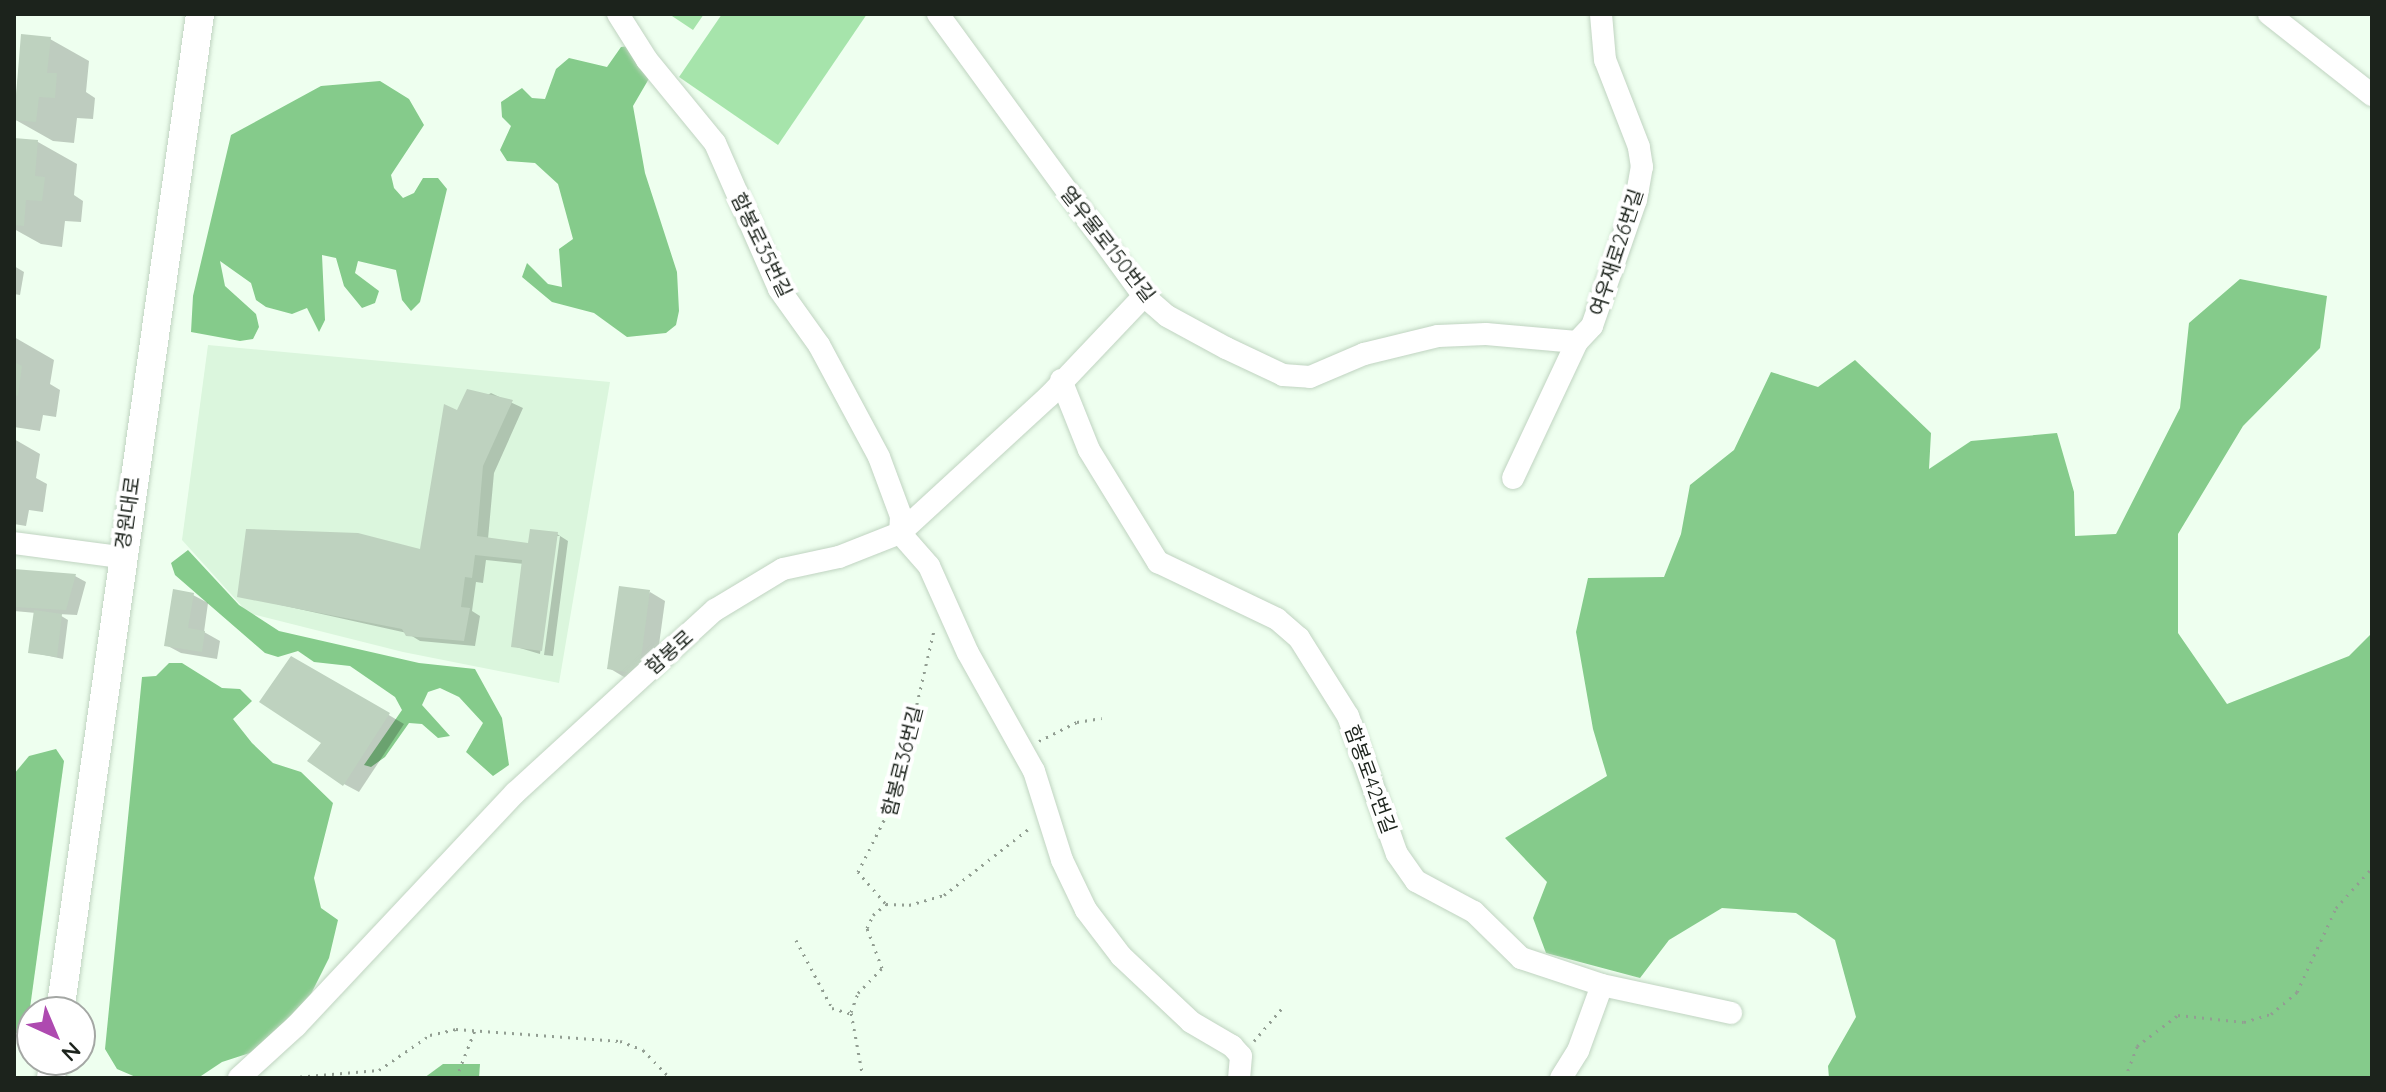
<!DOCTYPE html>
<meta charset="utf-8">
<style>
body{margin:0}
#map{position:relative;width:2386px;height:1092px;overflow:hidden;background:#eeffef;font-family:Quicksand,"Noto Sans KR",sans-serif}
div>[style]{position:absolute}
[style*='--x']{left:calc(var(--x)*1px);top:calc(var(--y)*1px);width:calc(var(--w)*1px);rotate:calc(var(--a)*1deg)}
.built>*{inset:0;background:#dbf6dd}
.green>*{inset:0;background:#a6e4ab}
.forest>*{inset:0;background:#85cb8b}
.shadow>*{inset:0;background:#0003}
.building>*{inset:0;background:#bed2bf}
.path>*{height:3px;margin-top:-1.5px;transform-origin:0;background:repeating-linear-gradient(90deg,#929e92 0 2px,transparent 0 8px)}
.roads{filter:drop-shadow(0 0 2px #c0d4c1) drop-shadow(0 0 2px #c0d4c1)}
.minor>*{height:22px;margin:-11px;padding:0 11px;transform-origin:11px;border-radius:11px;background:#fff}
.major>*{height:28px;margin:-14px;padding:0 14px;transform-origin:14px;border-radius:14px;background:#fff}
span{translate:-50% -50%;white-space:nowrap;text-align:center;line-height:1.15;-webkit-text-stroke:8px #fff;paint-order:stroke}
.street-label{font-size:20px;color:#1c231c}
.frame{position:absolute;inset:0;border:16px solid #1c231c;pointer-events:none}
.north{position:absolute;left:16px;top:996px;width:80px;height:80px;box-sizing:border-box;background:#fff;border:2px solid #a4a7a4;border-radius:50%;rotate:136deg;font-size:22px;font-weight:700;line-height:32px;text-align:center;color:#1c231c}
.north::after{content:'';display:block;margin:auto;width:28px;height:36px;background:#ae4ab0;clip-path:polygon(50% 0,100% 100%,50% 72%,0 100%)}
</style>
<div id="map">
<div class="built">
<i style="clip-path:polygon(208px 345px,610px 382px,559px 683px,403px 652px,248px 613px,182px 540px)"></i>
</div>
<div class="green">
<i style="clip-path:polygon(669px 14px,704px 14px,693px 30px)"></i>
<i style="clip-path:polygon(722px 14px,867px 14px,778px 145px,679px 77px)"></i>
</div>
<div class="forest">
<i style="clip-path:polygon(638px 45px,654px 70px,633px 106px,645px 173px,677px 272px,679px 311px,676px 325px,666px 333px,627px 337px,594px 313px,552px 302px,522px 277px,527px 263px,548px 284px,562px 287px,559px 249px,573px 239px,558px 184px,535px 163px,507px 161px,500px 150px,511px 126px,502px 117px,501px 102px,522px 88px,532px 98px,545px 99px,556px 69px,569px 58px,607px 67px,621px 47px)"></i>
<i style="clip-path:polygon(380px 81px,409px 99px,424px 125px,391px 175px,394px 188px,403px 198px,414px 193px,423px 178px,438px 178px,447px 189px,420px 302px,411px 311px,402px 300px,396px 270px,358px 261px,355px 273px,379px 291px,375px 303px,362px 308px,344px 286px,336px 258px,322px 255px,325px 320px,319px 332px,307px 308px,292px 314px,266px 307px,256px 300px,251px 283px,220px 261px,225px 286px,256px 314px,259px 327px,253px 339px,240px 341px,191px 332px,193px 296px,231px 135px,321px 86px)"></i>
<i style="clip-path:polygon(2240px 279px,2327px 296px,2320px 348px,2243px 426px,2178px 534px,2178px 633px,2227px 704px,2349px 656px,2372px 633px,2372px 1078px,1829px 1078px,1828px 1066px,1856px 1017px,1835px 940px,1796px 913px,1722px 908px,1669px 940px,1640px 978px,1546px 953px,1533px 918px,1547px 882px,1505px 838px,1607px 776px,1593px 729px,1576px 632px,1588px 578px,1664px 577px,1681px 534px,1690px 485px,1734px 450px,1771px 372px,1818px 387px,1855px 360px,1931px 433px,1929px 469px,1971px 441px,2057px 433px,2074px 492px,2075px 536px,2116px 534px,2180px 408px,2189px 323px)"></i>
<i style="clip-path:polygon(188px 550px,239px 605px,279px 631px,419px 663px,475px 669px,502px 718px,509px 765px,493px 776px,466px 752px,483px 723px,459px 697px,440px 688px,428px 692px,422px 705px,450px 736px,438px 738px,422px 724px,409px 723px,385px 757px,371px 767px,364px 765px,402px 710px,395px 697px,350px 666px,314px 662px,298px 651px,278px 657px,265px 653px,175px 575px,171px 563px)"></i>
<i style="clip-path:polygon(169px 663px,182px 663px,222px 688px,240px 689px,252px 701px,233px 719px,252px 743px,273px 763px,301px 772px,333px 803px,314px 878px,321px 908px,338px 920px,329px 958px,310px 996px,259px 1050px,222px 1062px,198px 1078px,138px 1078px,117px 1069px,105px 1049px,142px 677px,156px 676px)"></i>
<i style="clip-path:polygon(56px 749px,64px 761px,26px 1037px,14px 1032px,14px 774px,29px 756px)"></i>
<i style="clip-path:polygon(443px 1064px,480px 1064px,479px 1078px,424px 1078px)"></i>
</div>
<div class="shadow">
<i style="clip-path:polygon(22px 36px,50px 39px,89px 61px,86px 92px,95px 98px,93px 119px,77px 118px,74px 143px,53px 141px,14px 119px)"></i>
<i style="clip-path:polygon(14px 140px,38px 142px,77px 164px,74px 195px,83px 201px,81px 222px,65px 221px,62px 247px,41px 244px,14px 229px)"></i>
<i style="clip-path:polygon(14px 266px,24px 272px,20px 295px,14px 294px)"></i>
<i style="clip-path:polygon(14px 337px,54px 360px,50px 384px,60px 390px,56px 417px,43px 415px,40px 431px,14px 427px)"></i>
<i style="clip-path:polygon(491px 393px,523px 408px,494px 473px,488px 539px,530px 545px,557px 534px,568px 541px,553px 656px,544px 655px,560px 536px,555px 536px,540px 654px,513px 646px,524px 564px,486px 560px,483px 583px,476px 582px,472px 611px,480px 616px,475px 646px,420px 641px,407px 633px,240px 596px,422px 552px,458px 412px)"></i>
<i style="clip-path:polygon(14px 439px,40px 454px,36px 478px,47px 484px,43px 512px,29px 510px,26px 526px,14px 524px)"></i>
<i style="clip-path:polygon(14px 573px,75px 576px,86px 582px,77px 615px,58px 614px,68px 620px,63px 659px,30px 652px,36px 613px,14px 611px)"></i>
<i style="clip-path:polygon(650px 592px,665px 601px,654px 681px,624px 677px,609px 668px)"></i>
<i style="clip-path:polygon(193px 595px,208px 603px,204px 632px,220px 641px,217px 659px,181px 653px,166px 645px)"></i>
<i style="clip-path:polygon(292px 658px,404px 724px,359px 792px,344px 784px)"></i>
</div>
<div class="building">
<i style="clip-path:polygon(21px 34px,51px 37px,47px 73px,57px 73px,55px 98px,39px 97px,36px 122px,14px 120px)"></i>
<i style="clip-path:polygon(14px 138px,38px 140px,35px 176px,45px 177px,42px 201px,26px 200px,24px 226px,14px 225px)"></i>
<i style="clip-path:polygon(14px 362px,22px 366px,18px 396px,14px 395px)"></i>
<i style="clip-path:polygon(467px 389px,513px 400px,483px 466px,477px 536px,528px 543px,530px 529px,558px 532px,542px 651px,511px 647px,522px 560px,475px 555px,472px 578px,465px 577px,461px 607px,470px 608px,464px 641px,406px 636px,402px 629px,237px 597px,246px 529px,358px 533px,420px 549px,444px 404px,457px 410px)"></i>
<i style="clip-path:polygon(14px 569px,76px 574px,66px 610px,14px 607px)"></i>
<i style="clip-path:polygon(619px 586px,650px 590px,639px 674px,607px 669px)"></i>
<i style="clip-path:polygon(173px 589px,194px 593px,188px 628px,205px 631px,202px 652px,164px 646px)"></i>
<i style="clip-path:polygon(34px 610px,62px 614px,57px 657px,28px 653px)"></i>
<i style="clip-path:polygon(291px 656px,390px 713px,343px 786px,307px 761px,321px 743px,259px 702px)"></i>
</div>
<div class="path">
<i style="--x:1039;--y:741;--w:42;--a:-26.6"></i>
<i style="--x:1077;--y:722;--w:25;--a:-9"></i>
<i style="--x:885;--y:903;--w:41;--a:-131.1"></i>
<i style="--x:858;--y:872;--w:83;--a:-63.4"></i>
<i style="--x:895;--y:798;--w:172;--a:-76.9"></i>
<i style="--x:796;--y:940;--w:77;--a:62.1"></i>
<i style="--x:832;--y:1008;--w:21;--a:17"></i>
<i style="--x:1254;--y:1041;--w:45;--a:-49.5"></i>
<i style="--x:284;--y:1078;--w:95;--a:-4.8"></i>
<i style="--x:379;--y:1070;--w:62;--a:-34.5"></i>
<i style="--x:430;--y:1035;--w:27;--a:-13"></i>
<i style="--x:456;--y:1029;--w:164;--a:4.2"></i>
<i style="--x:620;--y:1041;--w:25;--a:21"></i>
<i style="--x:643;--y:1050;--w:39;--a:46"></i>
<i style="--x:456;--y:1078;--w:52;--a:-68.4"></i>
<i style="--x:863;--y:1078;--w:67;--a:-100.3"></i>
<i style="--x:851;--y:1012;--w:20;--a:-70"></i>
<i style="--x:858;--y:993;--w:35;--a:-46"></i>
<i style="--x:882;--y:968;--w:43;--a:-110.6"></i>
<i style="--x:867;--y:928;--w:14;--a:-65"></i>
<i style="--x:873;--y:915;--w:17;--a:-40"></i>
<i style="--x:886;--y:904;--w:23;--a:2"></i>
<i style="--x:909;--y:905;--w:36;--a:-16"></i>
<i style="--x:944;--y:895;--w:110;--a:-38"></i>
<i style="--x:2125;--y:1078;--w:34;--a:-69"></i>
<i style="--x:2137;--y:1046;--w:51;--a:-37.1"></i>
<i style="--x:2178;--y:1015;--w:66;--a:6.1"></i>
<i style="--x:2244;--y:1022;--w:28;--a:-17"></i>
<i style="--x:2271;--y:1014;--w:34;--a:-40"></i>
<i style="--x:2297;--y:992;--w:93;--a:-65.1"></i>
<i style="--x:2336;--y:908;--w:54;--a:-48"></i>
</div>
<div class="roads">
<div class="minor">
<i style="--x:618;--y:14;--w:54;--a:57.8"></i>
<i style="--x:647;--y:60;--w:107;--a:50.7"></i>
<i style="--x:715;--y:143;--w:159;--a:66.3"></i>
<i style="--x:779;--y:289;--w:69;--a:54.5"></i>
<i style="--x:819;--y:345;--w:127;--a:61.8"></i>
<i style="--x:879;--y:457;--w:63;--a:69.6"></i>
<i style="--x:901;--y:516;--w:17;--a:93"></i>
<i style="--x:900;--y:533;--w:44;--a:48.7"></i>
<i style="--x:929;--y:566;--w:95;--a:65.9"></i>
<i style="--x:968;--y:653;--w:135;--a:60.8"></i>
<i style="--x:1034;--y:771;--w:93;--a:72.5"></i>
<i style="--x:1062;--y:860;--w:55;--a:64.4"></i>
<i style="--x:1086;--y:910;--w:58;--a:52.7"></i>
<i style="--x:1121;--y:956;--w:96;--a:43.3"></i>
<i style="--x:1191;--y:1022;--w:48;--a:30.3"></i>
<i style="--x:1232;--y:1046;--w:13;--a:48"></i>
<i style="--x:1241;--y:1056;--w:22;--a:95"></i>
<i style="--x:938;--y:14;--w:349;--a:53.9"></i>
<i style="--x:1144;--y:296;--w:30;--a:41"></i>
<i style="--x:1167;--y:316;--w:67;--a:28.5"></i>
<i style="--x:1226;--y:348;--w:63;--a:25.3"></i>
<i style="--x:1283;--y:375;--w:27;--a:4"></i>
<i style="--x:1310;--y:377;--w:59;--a:-23.1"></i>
<i style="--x:1364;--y:354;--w:76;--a:-13.7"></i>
<i style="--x:1438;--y:336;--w:48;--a:-2.4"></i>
<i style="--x:1486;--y:334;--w:91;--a:5"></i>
<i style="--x:2269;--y:14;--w:131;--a:38.2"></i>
<i style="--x:1061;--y:380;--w:75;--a:68.2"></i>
<i style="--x:1089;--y:450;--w:132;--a:58.4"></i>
<i style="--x:1158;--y:562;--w:132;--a:25.6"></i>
<i style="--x:1277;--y:619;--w:29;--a:41"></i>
<i style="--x:1299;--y:638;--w:92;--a:57.9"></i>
<i style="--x:1348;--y:716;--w:146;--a:70.5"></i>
<i style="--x:1397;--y:854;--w:33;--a:55"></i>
<i style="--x:1416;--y:881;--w:66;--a:28.1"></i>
<i style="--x:1474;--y:912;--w:66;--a:44.4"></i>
<i style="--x:1521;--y:958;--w:85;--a:18.4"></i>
<i style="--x:1602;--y:985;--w:132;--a:12.2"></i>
<i style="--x:1513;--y:478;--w:150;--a:-64.8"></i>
<i style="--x:1577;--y:342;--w:22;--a:-47"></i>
<i style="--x:1592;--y:326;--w:133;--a:-70.8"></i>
<i style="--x:1636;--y:200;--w:34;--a:-80"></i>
<i style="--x:1642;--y:167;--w:20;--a:-99"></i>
<i style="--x:1639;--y:147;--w:93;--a:-111.3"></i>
<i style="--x:1605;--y:60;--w:46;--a:-95"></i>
<i style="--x:14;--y:543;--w:108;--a:7.5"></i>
<i style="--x:239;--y:1078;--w:77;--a:-42.4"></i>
<i style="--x:296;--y:1026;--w:320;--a:-46.8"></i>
<i style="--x:515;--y:793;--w:271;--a:-42.5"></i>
<i style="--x:715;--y:610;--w:79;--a:-31.1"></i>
<i style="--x:783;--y:569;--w:57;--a:-12.1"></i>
<i style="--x:839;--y:557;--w:66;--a:-21.5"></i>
<i style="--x:900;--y:533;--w:202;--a:-42.6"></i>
<i style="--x:1049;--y:396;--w:138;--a:-46.5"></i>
<i style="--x:1561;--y:1078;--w:32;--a:-58"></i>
<i style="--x:1578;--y:1051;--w:70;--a:-70"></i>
</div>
<div class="major">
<i style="--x:60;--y:1012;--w:1008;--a:-82.01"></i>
<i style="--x:51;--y:1078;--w:18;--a:-81"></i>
</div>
</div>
<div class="street-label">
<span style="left:1108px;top:244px;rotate:52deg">열우물로150번길</span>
<span style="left:762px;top:245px;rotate:64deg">함봉로35번길</span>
<span style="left:1616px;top:252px;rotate:-72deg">여우재로26번길</span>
<span style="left:127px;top:513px;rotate:-82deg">경원대로</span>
<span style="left:669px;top:652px;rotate:-42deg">함봉로</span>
<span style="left:902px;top:761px;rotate:-76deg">함봉로36번길</span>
<span style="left:1371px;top:779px;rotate:70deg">함봉로42번길</span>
</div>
<div class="frame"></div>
<div class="north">N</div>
</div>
